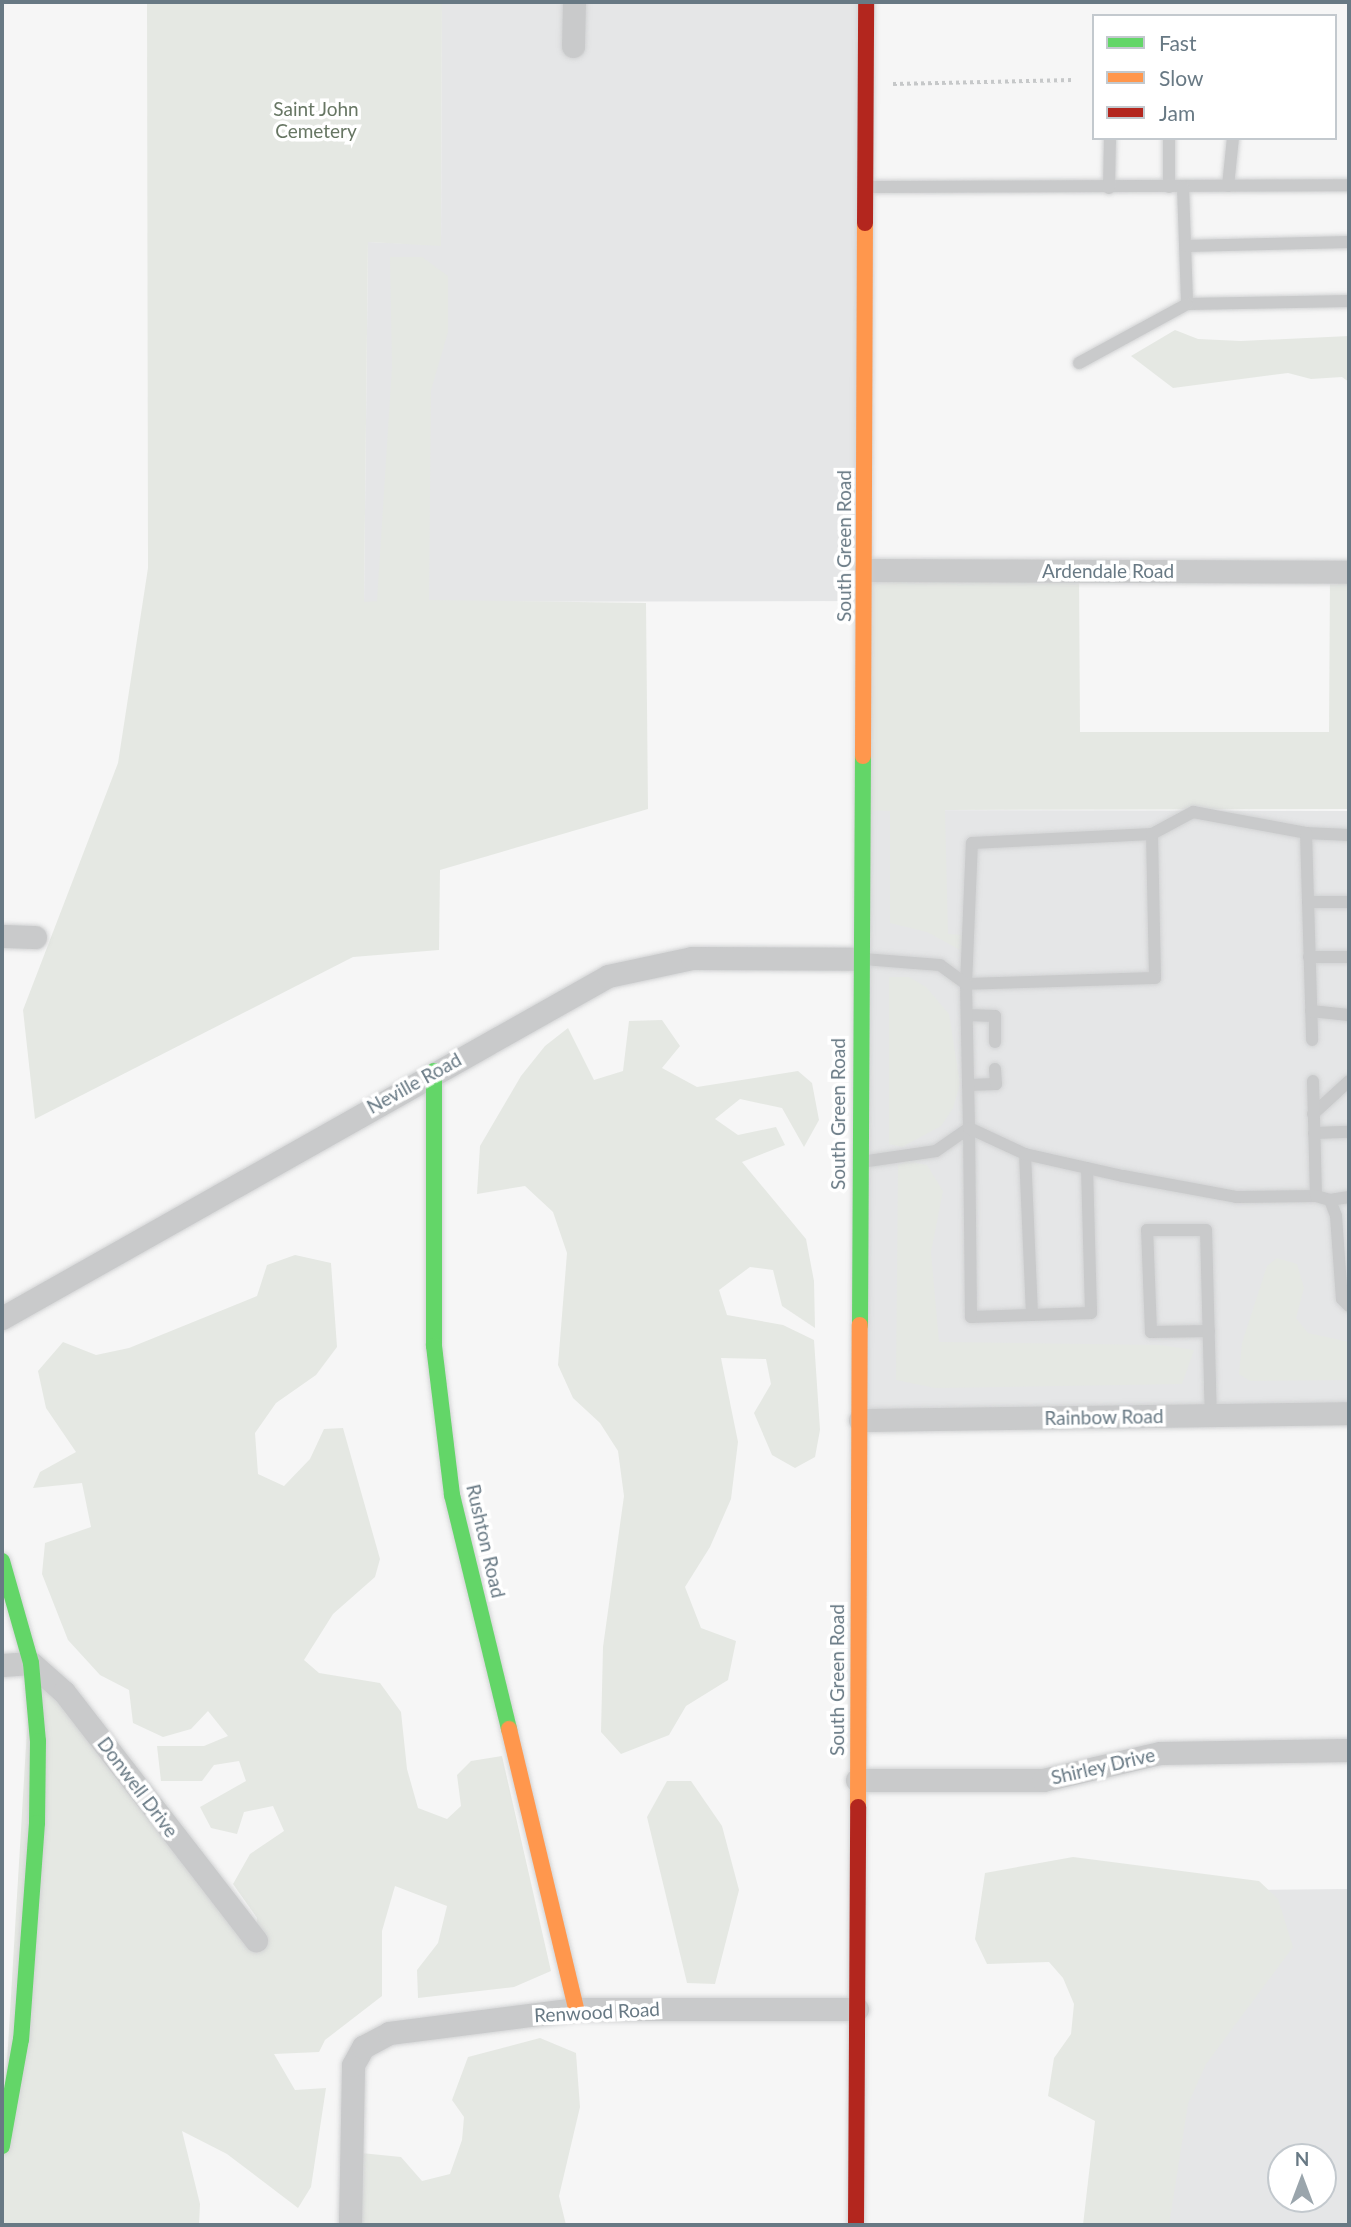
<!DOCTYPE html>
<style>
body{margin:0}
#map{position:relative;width:1351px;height:2227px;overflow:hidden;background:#f6f6f6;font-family:Lato,sans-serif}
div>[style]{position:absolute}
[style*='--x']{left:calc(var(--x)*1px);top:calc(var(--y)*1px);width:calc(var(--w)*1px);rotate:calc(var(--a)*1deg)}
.built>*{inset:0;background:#e5e6e7}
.green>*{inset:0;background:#e5e8e3}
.path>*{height:3.5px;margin-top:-1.75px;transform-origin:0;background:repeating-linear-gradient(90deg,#c6c8c9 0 3.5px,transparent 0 7px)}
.roads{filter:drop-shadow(0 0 2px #d2d3d4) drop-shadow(0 0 2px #d2d3d4)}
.lane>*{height:12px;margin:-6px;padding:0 6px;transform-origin:6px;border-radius:6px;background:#c9cacb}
.street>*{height:23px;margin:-11.5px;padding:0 11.5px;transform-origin:11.5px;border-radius:11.5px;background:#c9cacb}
.fast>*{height:16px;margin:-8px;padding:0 8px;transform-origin:8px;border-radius:8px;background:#63d668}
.slow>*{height:16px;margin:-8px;padding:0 8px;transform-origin:8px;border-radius:8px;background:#ff974d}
.jam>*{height:16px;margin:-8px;padding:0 8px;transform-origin:8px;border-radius:8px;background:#b3261e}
span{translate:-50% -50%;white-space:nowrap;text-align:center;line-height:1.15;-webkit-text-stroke:7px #fff;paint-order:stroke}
.park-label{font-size:19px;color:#677663}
.street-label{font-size:19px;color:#687984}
.frame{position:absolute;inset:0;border:4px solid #687984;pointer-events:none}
.legend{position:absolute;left:1092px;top:14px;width:245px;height:126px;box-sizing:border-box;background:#fff;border:2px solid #c3c9ce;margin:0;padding:9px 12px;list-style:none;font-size:21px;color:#687984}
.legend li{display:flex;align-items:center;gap:14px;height:35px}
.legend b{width:35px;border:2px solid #c3c9ce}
.north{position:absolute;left:1267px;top:2143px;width:70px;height:70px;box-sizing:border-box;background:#fff;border:2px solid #c3c9ce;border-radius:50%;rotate:0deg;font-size:19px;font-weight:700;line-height:28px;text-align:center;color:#687984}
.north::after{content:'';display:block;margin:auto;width:24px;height:32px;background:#9aa5ac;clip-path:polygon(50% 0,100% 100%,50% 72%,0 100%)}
</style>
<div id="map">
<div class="built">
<i style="clip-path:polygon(442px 2px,866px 2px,865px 601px,364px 602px,368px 242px,441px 245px)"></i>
<i style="clip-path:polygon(861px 810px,1349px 811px,1349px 1413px,860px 1420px)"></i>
<i style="clip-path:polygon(evenodd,1349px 1889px,1349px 2225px,1111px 2225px,1110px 1891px,1349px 1889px,1281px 2157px,1323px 2157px,1323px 2199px,1281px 2199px,1281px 2157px)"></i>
</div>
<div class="green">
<i style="clip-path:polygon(147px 2px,442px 2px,441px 246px,368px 242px,364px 602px,377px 601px,392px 367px,390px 257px,422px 257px,448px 276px,448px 332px,431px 390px,429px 600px,646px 603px,648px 809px,440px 870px,439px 950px,353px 957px,35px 1119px,23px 1010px,118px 763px,148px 568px)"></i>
<i style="clip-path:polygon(1175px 330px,1198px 339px,1241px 341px,1349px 336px,1349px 382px,1342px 377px,1311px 379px,1288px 373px,1173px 388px,1131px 356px)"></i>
<i style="clip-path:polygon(866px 570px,1079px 571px,1080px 732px,1329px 732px,1330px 572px,1349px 572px,1349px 809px,945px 810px,948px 934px,964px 935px,962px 951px,927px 932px,890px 923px,890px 811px,861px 810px)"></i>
<i style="clip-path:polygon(889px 977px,909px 977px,926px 987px,949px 1014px,960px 1084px,953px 1108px,941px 1126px,902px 1147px,889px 1144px)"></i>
<i style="clip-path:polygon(662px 1020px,680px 1046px,662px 1068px,697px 1087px,798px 1071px,812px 1083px,819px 1120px,804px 1147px,782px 1108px,740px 1099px,715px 1119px,738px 1135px,776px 1127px,785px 1145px,742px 1162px,806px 1239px,814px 1281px,815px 1328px,782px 1306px,773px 1270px,750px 1267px,719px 1290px,727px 1315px,783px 1325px,814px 1340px,820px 1430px,815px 1457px,795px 1468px,772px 1455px,754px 1413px,771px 1384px,766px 1359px,721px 1358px,738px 1442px,731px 1499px,710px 1547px,685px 1587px,701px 1628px,736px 1641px,728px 1680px,686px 1706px,669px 1735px,621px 1754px,601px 1732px,603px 1647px,624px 1496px,618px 1451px,600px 1423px,573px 1398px,558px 1365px,567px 1253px,553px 1212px,525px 1186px,477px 1194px,480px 1146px,521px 1076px,545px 1046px,568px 1028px,594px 1080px,623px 1071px,629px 1021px)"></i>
<i style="clip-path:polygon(905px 1161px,927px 1165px,943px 1191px,931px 1252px,939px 1342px,1160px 1345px,1194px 1350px,1182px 1384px,935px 1388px,896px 1380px,898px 1165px)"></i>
<i style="clip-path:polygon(295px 1255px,331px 1263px,337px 1347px,316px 1375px,276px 1403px,255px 1433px,258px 1474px,284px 1486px,310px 1459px,324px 1429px,343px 1428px,380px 1559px,375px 1577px,333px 1614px,304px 1660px,319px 1673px,380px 1683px,401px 1712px,407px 1769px,418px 1808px,447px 1819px,461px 1806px,457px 1775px,471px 1761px,502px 1756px,551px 1971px,514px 1987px,418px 1998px,417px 1970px,438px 1943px,447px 1906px,395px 1886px,382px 1931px,382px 1996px,325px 2040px,319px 2052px,274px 2054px,295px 2090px,326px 2088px,311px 2187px,298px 2208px,227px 2154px,182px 2131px,200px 2204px,199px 2225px,2px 2225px,2px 2146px,31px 1663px,256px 1939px,257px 1918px,233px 1884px,250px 1854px,284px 1831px,273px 1806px,244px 1812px,237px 1834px,211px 1828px,200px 1807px,246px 1781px,239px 1761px,214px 1765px,202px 1781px,161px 1781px,157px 1746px,204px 1746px,228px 1736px,208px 1711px,191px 1729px,163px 1737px,133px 1723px,129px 1690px,100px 1675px,68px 1640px,42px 1574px,45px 1543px,91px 1527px,82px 1483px,33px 1488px,40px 1472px,76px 1452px,46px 1408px,38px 1371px,63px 1342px,96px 1355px,129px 1348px,257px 1296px,267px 1265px)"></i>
<i style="clip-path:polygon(1277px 1258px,1297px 1264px,1304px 1288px,1296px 1318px,1308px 1333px,1349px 1342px,1349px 1380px,1250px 1381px,1239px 1374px,1242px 1343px,1267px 1266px)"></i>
<i style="clip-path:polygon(667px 1781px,691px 1781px,722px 1826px,739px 1890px,715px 1984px,687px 1983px,647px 1817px)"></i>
<i style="clip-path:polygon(1073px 1857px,1259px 1881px,1278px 1899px,1293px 1947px,1206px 2064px,1188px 2104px,1169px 2225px,1083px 2225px,1095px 2121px,1048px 2096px,1054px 2058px,1071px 2034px,1074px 2004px,1063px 1978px,1049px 1962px,987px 1964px,975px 1939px,985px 1873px)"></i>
<i style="clip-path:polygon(540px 2038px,576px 2053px,580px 2107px,559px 2196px,566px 2225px,360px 2225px,361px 2153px,401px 2157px,422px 2181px,450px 2174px,462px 2140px,464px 2117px,452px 2100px,468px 2057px)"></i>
</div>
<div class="path">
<i style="--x:893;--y:84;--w:179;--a:-1.3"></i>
</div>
<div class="roads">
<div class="lane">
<i style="--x:1169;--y:138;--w:49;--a:90"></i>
<i style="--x:1228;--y:186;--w:48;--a:-84.1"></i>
<i style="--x:866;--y:187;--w:483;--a:-0.2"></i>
<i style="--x:1183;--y:187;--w:117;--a:88"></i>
<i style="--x:1187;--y:304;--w:162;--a:-1.1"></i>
<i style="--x:1109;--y:188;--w:50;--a:-88.9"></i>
<i style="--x:1186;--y:246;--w:163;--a:-1.4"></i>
<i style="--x:1079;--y:363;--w:123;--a:-28.6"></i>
<i style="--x:1306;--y:833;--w:43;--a:2.7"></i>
<i style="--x:1152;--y:834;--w:144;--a:88.8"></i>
<i style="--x:1155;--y:978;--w:189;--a:178.2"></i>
<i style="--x:966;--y:984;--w:141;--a:-87.6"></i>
<i style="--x:972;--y:843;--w:180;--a:-2.9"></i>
<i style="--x:1152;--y:834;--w:47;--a:-28.2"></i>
<i style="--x:1193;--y:812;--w:115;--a:10.5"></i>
<i style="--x:1306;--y:833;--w:207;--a:88.3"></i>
<i style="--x:1308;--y:902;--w:41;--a:0"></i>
<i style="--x:1309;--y:957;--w:40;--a:0"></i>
<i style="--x:1311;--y:1011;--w:38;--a:6"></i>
<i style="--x:967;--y:1015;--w:28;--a:2"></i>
<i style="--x:995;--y:1016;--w:26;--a:90"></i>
<i style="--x:968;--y:1085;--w:28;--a:-2"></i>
<i style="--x:996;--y:1084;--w:15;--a:-94"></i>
<i style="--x:1313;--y:1114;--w:49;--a:-42.5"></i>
<i style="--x:1314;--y:1133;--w:35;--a:-2"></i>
<i style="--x:1025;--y:1154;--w:161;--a:87.5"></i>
<i style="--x:861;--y:1162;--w:76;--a:-8.3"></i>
<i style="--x:936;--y:1151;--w:40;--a:-34.9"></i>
<i style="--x:969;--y:1128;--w:144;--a:-91.2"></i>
<i style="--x:966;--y:984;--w:32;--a:-144"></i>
<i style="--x:940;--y:965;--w:77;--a:-175.5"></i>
<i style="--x:1087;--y:1168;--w:145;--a:88.4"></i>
<i style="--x:1091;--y:1313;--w:120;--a:178.1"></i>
<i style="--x:971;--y:1317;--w:189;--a:-90.6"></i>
<i style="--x:969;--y:1128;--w:62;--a:24.9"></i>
<i style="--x:1025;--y:1154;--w:100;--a:12.7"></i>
<i style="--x:1123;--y:1176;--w:115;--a:10.5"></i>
<i style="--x:1236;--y:1197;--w:80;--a:-0.7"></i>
<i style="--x:1316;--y:1196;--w:115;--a:-91.5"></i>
<i style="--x:1316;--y:1196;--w:15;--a:16"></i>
<i style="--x:1330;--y:1200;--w:17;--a:69"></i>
<i style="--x:1336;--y:1216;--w:83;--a:85.9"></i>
<i style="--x:1342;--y:1299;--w:10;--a:45"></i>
<i style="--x:1330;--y:1200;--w:19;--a:-9"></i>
<i style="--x:1209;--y:1331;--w:58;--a:179"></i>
<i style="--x:1151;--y:1332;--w:102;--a:-92.2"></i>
<i style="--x:1147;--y:1230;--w:59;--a:0"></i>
<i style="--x:1206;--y:1230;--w:158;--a:88.5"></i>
<i style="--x:1210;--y:1388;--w:27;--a:88"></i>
</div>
<div class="street">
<i style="--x:573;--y:46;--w:44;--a:-88.7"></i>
<i style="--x:866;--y:570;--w:483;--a:0.2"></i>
<i style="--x:2;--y:936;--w:33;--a:2"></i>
<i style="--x:2;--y:1318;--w:696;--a:-29.44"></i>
<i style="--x:608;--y:976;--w:86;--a:-12.1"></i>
<i style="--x:692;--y:958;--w:167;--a:0.3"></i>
<i style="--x:860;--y:1420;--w:489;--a:-0.8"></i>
<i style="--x:2;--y:1665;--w:29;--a:-4"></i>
<i style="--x:31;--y:1663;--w:44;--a:41.3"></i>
<i style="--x:64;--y:1692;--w:314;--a:52.3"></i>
<i style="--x:857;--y:1780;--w:186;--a:0"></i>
<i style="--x:1043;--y:1780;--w:120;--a:-13"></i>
<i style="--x:1160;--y:1753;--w:189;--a:-0.9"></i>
<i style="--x:350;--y:2225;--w:160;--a:-88.9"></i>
<i style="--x:353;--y:2065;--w:21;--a:-61"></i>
<i style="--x:363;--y:2047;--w:30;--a:-28"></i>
<i style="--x:389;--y:2033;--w:189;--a:-7.3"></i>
<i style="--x:576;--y:2009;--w:281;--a:0"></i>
</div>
<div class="fast">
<i style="--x:434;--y:1071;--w:275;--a:90"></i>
<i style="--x:434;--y:1346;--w:150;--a:83.1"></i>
<i style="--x:452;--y:1495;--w:241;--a:76.3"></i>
<i style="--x:860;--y:1325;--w:569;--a:-89.7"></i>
<i style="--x:2;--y:1561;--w:106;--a:74.1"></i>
<i style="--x:31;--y:1663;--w:78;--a:84.9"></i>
<i style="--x:38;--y:1741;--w:82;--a:90.7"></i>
<i style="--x:37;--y:1823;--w:217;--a:94.2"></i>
<i style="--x:21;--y:2039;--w:109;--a:100.1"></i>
</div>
<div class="slow">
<i style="--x:863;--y:756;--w:533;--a:-89.79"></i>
<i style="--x:509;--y:1729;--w:288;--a:76.5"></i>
<i style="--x:858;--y:1807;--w:482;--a:-89.8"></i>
</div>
<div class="jam">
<i style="--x:865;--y:223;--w:221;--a:-89.7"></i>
<i style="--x:856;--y:2225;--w:418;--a:-89.7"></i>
</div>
</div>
<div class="park-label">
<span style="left:316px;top:120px">Saint John<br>Cemetery</span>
</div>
<div class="street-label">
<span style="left:844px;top:546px;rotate:-90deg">South Green Road</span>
<span style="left:1108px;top:571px">Ardendale Road</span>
<span style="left:414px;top:1083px;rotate:-29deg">Neville Road</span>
<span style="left:838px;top:1114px;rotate:-90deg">South Green Road</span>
<span style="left:1104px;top:1417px;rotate:-1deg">Rainbow Road</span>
<span style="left:486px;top:1541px;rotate:77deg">Rushton Road</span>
<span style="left:837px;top:1680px;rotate:-90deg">South Green Road</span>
<span style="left:1103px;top:1766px;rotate:-13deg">Shirley Drive</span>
<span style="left:138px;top:1787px;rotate:53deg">Donwell Drive</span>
<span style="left:597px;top:2012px;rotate:-3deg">Renwood Road</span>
</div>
<div class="frame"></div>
<ul class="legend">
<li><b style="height:9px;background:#63d668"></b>Fast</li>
<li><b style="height:9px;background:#ff974d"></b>Slow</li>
<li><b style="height:9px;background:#b3261e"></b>Jam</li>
</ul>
<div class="north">N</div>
</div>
